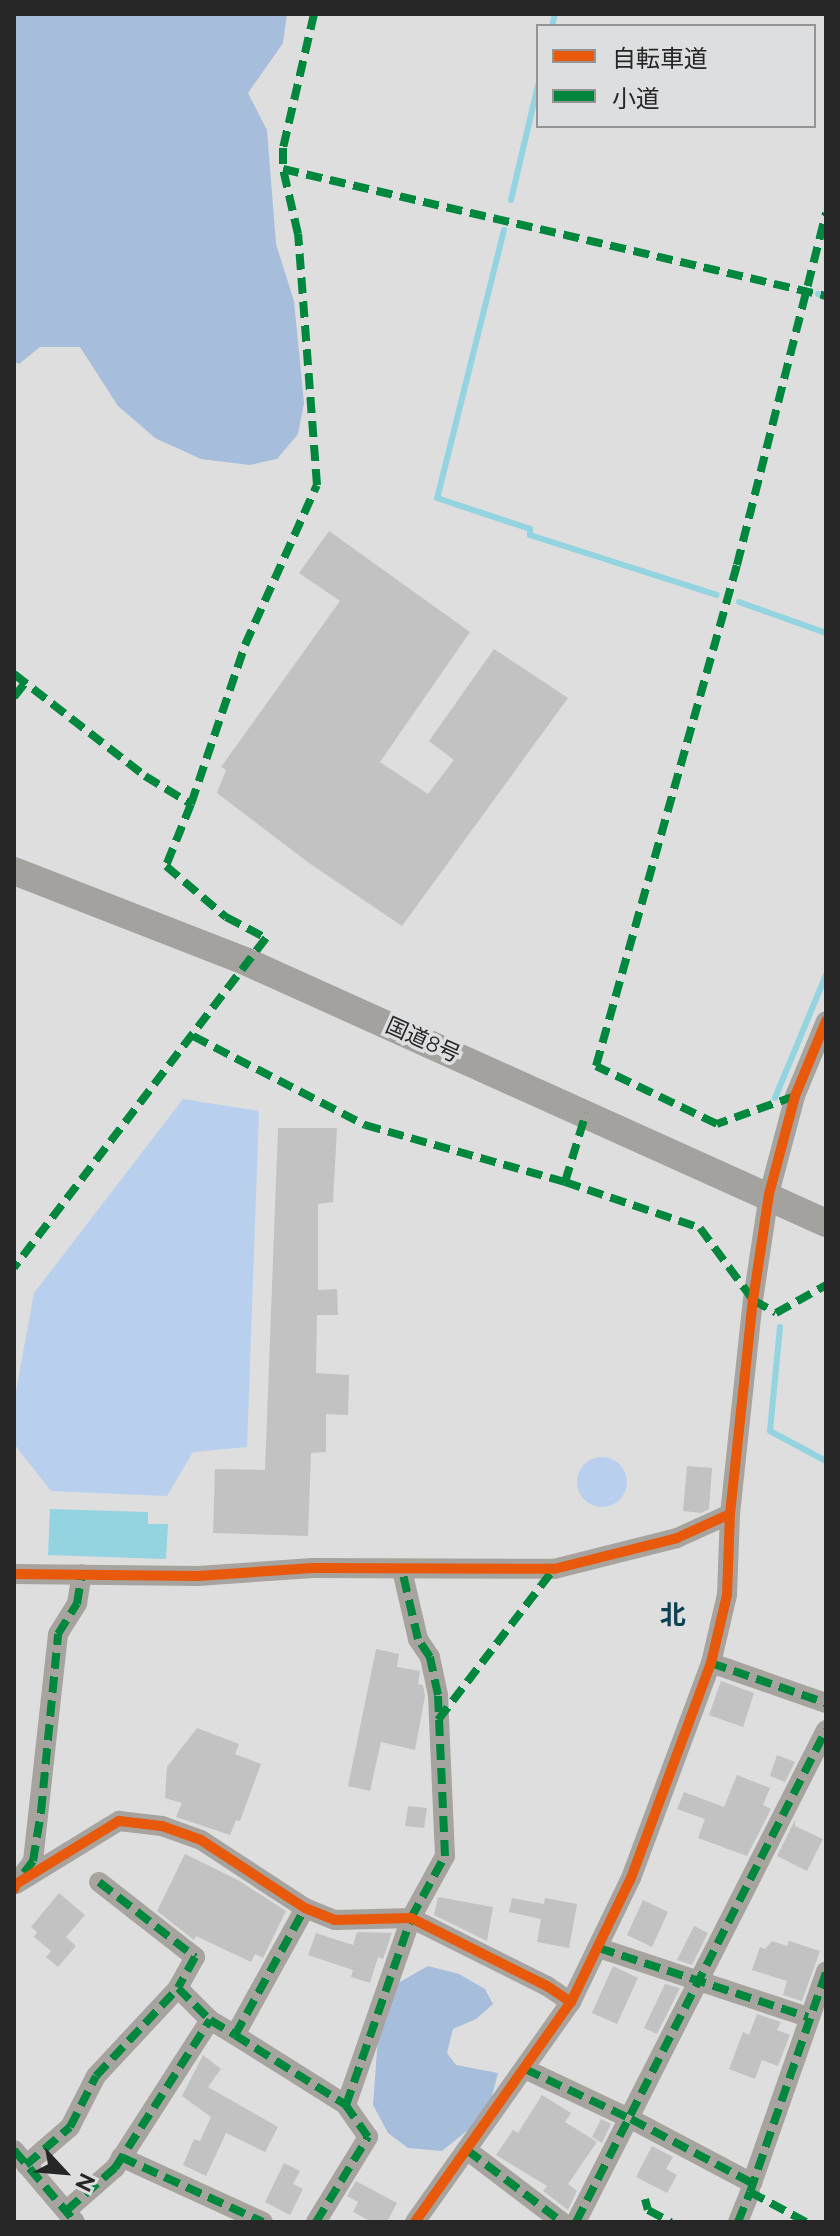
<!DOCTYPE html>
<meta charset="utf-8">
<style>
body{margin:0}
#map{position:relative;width:840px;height:2236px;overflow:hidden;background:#dedede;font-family:Raleway,"Noto Sans JP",sans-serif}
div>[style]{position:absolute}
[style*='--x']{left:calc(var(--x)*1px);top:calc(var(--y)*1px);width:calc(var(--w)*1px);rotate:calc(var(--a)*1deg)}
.green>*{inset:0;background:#b8d0ed}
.round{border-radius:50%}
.forest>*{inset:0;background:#a6bedb}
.water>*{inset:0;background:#93d4e0}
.stream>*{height:6px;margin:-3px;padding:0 3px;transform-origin:3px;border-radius:3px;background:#93d4e0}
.building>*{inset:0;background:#c2c2c3}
.minor>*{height:20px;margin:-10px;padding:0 10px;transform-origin:10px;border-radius:10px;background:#a7a39e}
.highway>*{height:28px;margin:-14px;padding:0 14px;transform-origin:14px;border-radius:14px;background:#a4a29e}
.quiet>*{height:8px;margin-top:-4px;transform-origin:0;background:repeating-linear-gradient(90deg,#00873e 0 16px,transparent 0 24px)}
.cycleway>*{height:10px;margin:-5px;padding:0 5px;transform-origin:5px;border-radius:5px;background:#e8590c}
span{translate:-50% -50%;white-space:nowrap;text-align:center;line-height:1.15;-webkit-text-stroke:7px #dddedf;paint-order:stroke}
.street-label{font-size:22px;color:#262627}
.quarter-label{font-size:26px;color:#0c4152;font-weight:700}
.frame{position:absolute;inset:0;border:16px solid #262627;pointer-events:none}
.legend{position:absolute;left:536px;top:24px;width:280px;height:104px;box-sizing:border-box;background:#dddedf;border:2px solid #949495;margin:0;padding:10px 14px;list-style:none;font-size:24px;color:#262627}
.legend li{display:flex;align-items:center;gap:16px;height:40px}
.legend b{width:40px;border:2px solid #949495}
.north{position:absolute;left:24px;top:2132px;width:80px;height:80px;-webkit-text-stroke:6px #dddedf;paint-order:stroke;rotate:116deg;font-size:22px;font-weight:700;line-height:32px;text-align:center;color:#262627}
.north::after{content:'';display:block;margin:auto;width:28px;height:36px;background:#262627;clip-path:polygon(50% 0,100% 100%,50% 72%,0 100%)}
</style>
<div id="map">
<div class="green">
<i style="clip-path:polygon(183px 1099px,259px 1111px,247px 1447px,193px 1452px,167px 1496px,51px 1491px,14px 1444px,14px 1402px,34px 1293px)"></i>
<i class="round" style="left:577px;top:1457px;width:50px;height:50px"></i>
</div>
<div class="forest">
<i style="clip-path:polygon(14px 14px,287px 14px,283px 43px,248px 93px,267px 130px,276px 244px,294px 301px,304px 403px,298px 434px,277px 459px,250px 465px,201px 459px,155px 438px,118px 406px,80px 347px,40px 347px,19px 364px,14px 361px)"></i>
<i style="clip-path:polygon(428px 1966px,459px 1974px,485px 1989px,493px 2004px,476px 2019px,453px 2029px,447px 2053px,456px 2065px,498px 2073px,490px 2104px,468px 2130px,442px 2151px,408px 2148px,388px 2133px,373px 2105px,379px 2024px,391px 1987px)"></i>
</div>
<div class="water">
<i style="clip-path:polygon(50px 1509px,148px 1512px,148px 1524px,168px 1524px,166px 1559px,48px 1555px)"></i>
</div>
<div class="stream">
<i style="--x:552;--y:26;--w:12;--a:-76"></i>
<i style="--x:511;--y:200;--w:118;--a:-76.8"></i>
<i style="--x:504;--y:230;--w:276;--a:104"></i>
<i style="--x:437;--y:498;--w:98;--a:18.4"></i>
<i style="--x:530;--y:529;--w:6;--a:90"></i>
<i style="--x:530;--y:535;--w:196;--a:17.8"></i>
<i style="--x:818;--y:294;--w:8;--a:14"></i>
<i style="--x:739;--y:602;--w:92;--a:19.6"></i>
<i style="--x:775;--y:1098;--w:133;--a:-67.5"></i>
<i style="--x:780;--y:1327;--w:104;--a:95.5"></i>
<i style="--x:770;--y:1431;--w:64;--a:28.2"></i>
</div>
<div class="building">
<i style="clip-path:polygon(329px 531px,470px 632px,380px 762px,428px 794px,454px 760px,429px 741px,494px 649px,568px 698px,402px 926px,309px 863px,217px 793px,226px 770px,221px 767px,340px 601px,299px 573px)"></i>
<i style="clip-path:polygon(278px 1128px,337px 1128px,333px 1202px,318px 1204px,318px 1290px,337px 1289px,338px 1315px,317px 1315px,316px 1373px,349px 1375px,348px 1415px,326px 1414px,326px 1452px,311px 1453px,308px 1536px,213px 1533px,215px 1469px,265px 1470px)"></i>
<i style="clip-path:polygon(687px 1466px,712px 1468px,709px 1509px,701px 1513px,683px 1511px)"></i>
<i style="clip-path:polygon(376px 1649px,399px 1654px,397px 1667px,420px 1671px,418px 1684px,423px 1685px,425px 1696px,415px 1750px,381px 1742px,370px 1791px,348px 1786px)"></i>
<i style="clip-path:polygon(721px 1681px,754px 1693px,743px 1727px,709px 1715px)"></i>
<i style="clip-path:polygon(197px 1728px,239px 1744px,235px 1754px,261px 1764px,240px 1821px,236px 1820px,230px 1835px,176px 1817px,182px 1803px,165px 1798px,167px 1767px)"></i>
<i style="clip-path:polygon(777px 1755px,795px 1762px,785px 1782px,770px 1776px)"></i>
<i style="clip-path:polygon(737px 1775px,770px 1788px,763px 1805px,771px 1809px,747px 1856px,698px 1838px,705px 1819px,677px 1809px,684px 1792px,724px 1807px)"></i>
<i style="clip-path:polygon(408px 1806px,427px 1808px,424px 1828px,405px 1826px)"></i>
<i style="clip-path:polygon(795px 1820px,795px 1826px,823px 1839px,807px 1871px,777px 1856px)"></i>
<i style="clip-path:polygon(185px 1854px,238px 1880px,286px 1911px,263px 1958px,255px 1954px,251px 1962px,196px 1936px,194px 1940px,157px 1911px)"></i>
<i style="clip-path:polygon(59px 1893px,85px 1915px,66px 1937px,76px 1946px,58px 1967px,46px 1957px,51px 1951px,34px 1937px,37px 1932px,31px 1927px)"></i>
<i style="clip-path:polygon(438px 1897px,493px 1907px,487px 1941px,434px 1915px)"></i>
<i style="clip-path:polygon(512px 1898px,544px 1904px,545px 1898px,577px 1904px,569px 1948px,537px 1942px,541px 1919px,509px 1912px)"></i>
<i style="clip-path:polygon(643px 1900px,668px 1912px,652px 1947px,627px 1935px)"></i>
<i style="clip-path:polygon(694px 1926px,708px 1933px,692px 1965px,677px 1960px)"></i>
<i style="clip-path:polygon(357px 1932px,392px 1933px,383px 1959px,378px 1957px,370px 1983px,351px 1977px,353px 1970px,308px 1955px,316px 1933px,353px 1945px)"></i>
<i style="clip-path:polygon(772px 1941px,787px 1946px,789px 1941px,820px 1951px,802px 2001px,783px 1995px,787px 1981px,752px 1970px,760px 1947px,765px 1949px)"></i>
<i style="clip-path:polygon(613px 1966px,638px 1978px,617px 2024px,592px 2013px)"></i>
<i style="clip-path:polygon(665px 1984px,680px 1988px,657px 2034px,644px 2028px)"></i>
<i style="clip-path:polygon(757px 2014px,781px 2022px,777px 2030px,790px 2035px,778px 2066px,762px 2060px,755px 2079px,729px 2069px,743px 2032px,749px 2035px)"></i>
<i style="clip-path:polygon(203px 2055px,221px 2069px,208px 2087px,278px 2127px,265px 2152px,226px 2133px,206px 2176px,183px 2165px,194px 2139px,200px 2141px,211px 2117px,182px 2096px)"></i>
<i style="clip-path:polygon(542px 2095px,571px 2113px,565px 2122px,597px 2142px,568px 2184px,577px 2191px,568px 2210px,543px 2191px,547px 2186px,496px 2155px,513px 2130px,518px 2133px)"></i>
<i style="clip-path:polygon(601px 2119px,611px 2124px,602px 2143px,592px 2137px)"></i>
<i style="clip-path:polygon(652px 2146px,673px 2157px,666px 2169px,677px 2175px,667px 2193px,636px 2177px)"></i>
<i style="clip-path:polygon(284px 2163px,300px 2171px,293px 2184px,303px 2189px,290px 2215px,265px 2202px)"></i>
<i style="clip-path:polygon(356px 2181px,397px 2203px,387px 2222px,372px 2222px,353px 2212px,358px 2202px,347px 2196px)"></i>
</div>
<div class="minor">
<i style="--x:14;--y:1574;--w:184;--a:0.6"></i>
<i style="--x:198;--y:1576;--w:115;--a:-4"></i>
<i style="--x:313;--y:1568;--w:241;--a:0.2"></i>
<i style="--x:554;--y:1569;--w:127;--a:-14.1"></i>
<i style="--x:677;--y:1538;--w:58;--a:-24.4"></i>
<i style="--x:711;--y:1663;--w:122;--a:19.2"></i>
<i style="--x:20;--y:1879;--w:22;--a:-54"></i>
<i style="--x:33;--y:1861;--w:228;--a:-83.7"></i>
<i style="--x:58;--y:1634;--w:36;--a:-58"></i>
<i style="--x:77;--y:1604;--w:30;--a:-81"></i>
<i style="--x:99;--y:1882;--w:122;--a:38"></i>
<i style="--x:195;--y:1957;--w:35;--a:119"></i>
<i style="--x:178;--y:1988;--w:45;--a:45"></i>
<i style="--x:16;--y:1884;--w:121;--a:-31.5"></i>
<i style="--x:119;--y:1821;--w:43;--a:6.6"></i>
<i style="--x:162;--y:1826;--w:41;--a:19.7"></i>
<i style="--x:201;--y:1840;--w:124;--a:33.2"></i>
<i style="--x:305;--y:1908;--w:32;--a:22"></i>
<i style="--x:335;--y:1920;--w:76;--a:-1.5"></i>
<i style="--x:411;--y:1918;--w:152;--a:26.6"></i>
<i style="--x:547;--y:1986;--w:29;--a:34"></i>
<i style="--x:599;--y:1948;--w:220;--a:18.3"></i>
<i style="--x:235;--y:2035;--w:131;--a:32.2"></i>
<i style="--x:525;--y:2069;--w:117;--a:25.3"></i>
<i style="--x:631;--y:2119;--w:137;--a:27.9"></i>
<i style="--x:752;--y:2183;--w:224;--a:-70.7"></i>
<i style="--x:14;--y:2150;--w:94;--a:49.7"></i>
<i style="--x:467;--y:2150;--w:119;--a:37.2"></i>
<i style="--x:121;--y:2157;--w:156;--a:24.6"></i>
<i style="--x:26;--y:2165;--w:58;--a:-40.8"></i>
<i style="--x:70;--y:2127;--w:57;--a:-63"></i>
<i style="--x:96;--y:2076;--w:120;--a:-47"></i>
<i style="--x:67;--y:2210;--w:64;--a:-41.2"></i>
<i style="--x:115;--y:2168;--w:176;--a:-57.3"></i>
<i style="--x:210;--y:2020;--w:29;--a:31"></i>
<i style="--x:235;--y:2035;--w:145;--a:-61.1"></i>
<i style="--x:316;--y:2222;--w:100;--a:-58.5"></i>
<i style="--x:368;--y:2137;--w:39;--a:-125"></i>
<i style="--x:346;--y:2105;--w:198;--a:-70.8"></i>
<i style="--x:411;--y:1918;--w:71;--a:-61.3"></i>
<i style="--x:445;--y:1856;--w:161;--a:-92.5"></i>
<i style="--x:438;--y:1695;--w:39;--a:-102"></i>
<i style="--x:430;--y:1657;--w:22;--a:-124"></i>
<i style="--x:418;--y:1639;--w:71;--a:-103.1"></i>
<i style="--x:415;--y:2222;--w:270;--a:-54.7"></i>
<i style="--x:571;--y:2002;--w:138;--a:-64.2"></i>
<i style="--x:631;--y:1878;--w:229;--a:-69.6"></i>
<i style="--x:711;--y:1663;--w:70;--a:-76.8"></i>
<i style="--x:727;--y:1595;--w:81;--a:-87.9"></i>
<i style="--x:730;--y:1514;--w:215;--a:-83.9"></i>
<i style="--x:753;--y:1300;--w:107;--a:-81.4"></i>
<i style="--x:769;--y:1194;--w:101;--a:-75.1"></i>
<i style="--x:795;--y:1096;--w:81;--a:-67.5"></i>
<i style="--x:576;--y:2222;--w:552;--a:-63.06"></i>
<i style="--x:738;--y:2222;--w:32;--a:-68"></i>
</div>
<div class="highway">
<i style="--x:14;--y:871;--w:250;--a:21.3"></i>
<i style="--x:247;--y:962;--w:635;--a:24.26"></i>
</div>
<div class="quiet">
<i style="--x:314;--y:14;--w:138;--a:103"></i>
<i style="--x:283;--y:148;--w:21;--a:90"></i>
<i style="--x:283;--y:169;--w:558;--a:13.16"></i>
<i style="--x:14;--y:674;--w:166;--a:37.9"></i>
<i style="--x:145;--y:776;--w:54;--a:31.3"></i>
<i style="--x:191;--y:804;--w:67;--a:112"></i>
<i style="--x:166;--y:866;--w:79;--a:40.4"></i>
<i style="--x:226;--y:917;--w:45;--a:27.7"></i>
<i style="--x:266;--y:938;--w:415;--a:127.4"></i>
<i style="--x:14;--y:697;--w:18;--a:-52"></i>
<i style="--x:191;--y:804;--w:168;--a:-71.2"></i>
<i style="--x:245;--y:645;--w:175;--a:-65.8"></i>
<i style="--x:317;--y:485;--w:252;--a:-94.3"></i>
<i style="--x:298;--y:234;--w:67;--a:-103"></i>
<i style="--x:193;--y:1036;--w:194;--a:27.4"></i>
<i style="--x:365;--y:1125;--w:208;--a:15.9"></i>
<i style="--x:565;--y:1182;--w:143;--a:18.8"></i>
<i style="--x:700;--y:1228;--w:89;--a:53.6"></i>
<i style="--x:753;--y:1300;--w:26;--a:29"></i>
<i style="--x:776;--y:1313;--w:57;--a:-29.2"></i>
<i style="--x:795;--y:1096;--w:83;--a:160.3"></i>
<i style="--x:717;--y:1124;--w:134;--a:-154.4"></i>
<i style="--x:596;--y:1066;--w:520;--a:-74.28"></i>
<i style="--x:737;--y:565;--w:363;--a:-75.8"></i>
<i style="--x:565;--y:1182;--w:72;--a:-73.1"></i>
<i style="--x:711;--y:1663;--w:122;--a:19.2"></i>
<i style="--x:438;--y:1720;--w:190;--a:-52.5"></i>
<i style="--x:24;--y:1873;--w:15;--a:-53"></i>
<i style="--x:33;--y:1861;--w:50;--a:-80.7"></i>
<i style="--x:41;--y:1812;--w:179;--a:-84.5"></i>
<i style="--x:58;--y:1634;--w:36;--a:-58"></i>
<i style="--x:77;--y:1604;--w:30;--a:-81"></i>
<i style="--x:99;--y:1882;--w:122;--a:38"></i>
<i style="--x:195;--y:1957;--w:35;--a:119"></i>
<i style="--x:178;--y:1988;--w:45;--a:45"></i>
<i style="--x:599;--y:1948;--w:220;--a:18.3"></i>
<i style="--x:235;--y:2035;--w:131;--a:32.2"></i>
<i style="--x:525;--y:2069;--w:117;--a:25.3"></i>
<i style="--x:631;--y:2119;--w:137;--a:27.9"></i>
<i style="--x:14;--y:2150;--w:94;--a:49.7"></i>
<i style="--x:467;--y:2150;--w:119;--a:37.2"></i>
<i style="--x:121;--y:2157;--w:156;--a:24.6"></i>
<i style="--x:26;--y:2165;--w:58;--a:-40.8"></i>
<i style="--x:70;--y:2127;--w:57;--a:-63"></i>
<i style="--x:96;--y:2076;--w:120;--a:-47"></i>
<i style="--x:645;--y:2199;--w:11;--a:75"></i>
<i style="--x:648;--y:2210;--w:26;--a:28"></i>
<i style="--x:67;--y:2210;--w:64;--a:-41.2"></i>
<i style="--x:115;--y:2168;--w:176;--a:-57.3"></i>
<i style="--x:210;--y:2020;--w:29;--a:31"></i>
<i style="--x:235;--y:2035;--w:145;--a:-61.1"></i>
<i style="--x:316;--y:2222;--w:100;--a:-58.5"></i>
<i style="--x:368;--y:2137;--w:39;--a:-125"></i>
<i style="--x:346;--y:2105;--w:198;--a:-70.8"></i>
<i style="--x:411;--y:1918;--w:71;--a:-61.3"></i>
<i style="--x:445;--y:1856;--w:161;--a:-92.5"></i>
<i style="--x:438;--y:1695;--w:39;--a:-102"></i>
<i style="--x:430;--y:1657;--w:22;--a:-124"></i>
<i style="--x:418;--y:1639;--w:71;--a:-103.1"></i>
<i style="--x:576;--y:2222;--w:552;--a:-63.06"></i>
<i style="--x:738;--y:2222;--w:32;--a:-68"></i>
<i style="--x:806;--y:2222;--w:64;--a:-151.8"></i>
<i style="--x:750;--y:2192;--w:233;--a:-70.9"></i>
</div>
<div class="cycleway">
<i style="--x:14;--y:1574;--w:184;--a:0.6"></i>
<i style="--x:198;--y:1576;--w:115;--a:-4"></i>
<i style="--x:313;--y:1568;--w:241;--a:0.2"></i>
<i style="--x:554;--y:1569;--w:127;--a:-14.1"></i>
<i style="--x:677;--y:1538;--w:58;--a:-24.4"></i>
<i style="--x:14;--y:1889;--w:5;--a:-68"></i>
<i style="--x:16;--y:1884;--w:121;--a:-31.5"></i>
<i style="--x:119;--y:1821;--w:43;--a:6.6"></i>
<i style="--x:162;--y:1826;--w:41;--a:19.7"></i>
<i style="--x:201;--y:1840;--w:124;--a:33.2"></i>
<i style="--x:305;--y:1908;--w:32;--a:22"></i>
<i style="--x:335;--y:1920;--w:76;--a:-1.5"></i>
<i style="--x:411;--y:1918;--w:152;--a:26.6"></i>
<i style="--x:547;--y:1986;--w:29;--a:34"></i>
<i style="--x:415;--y:2222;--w:270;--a:-54.7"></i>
<i style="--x:571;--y:2002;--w:138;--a:-64.2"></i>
<i style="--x:631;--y:1878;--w:229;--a:-69.6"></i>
<i style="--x:711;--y:1663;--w:70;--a:-76.8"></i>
<i style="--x:727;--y:1595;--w:81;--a:-87.9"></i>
<i style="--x:730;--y:1514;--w:215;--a:-83.9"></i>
<i style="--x:753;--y:1300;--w:107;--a:-81.4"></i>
<i style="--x:769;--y:1194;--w:101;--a:-75.1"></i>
<i style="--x:795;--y:1096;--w:81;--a:-67.5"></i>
</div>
<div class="street-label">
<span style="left:423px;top:1040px;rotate:24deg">国道8号</span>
</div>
<div class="quarter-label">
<span style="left:673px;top:1616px">北</span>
</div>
<div class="frame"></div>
<ul class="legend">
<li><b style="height:10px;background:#e8590c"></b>自転車道</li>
<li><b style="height:10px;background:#00873e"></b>小道</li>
</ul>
<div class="north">N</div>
</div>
